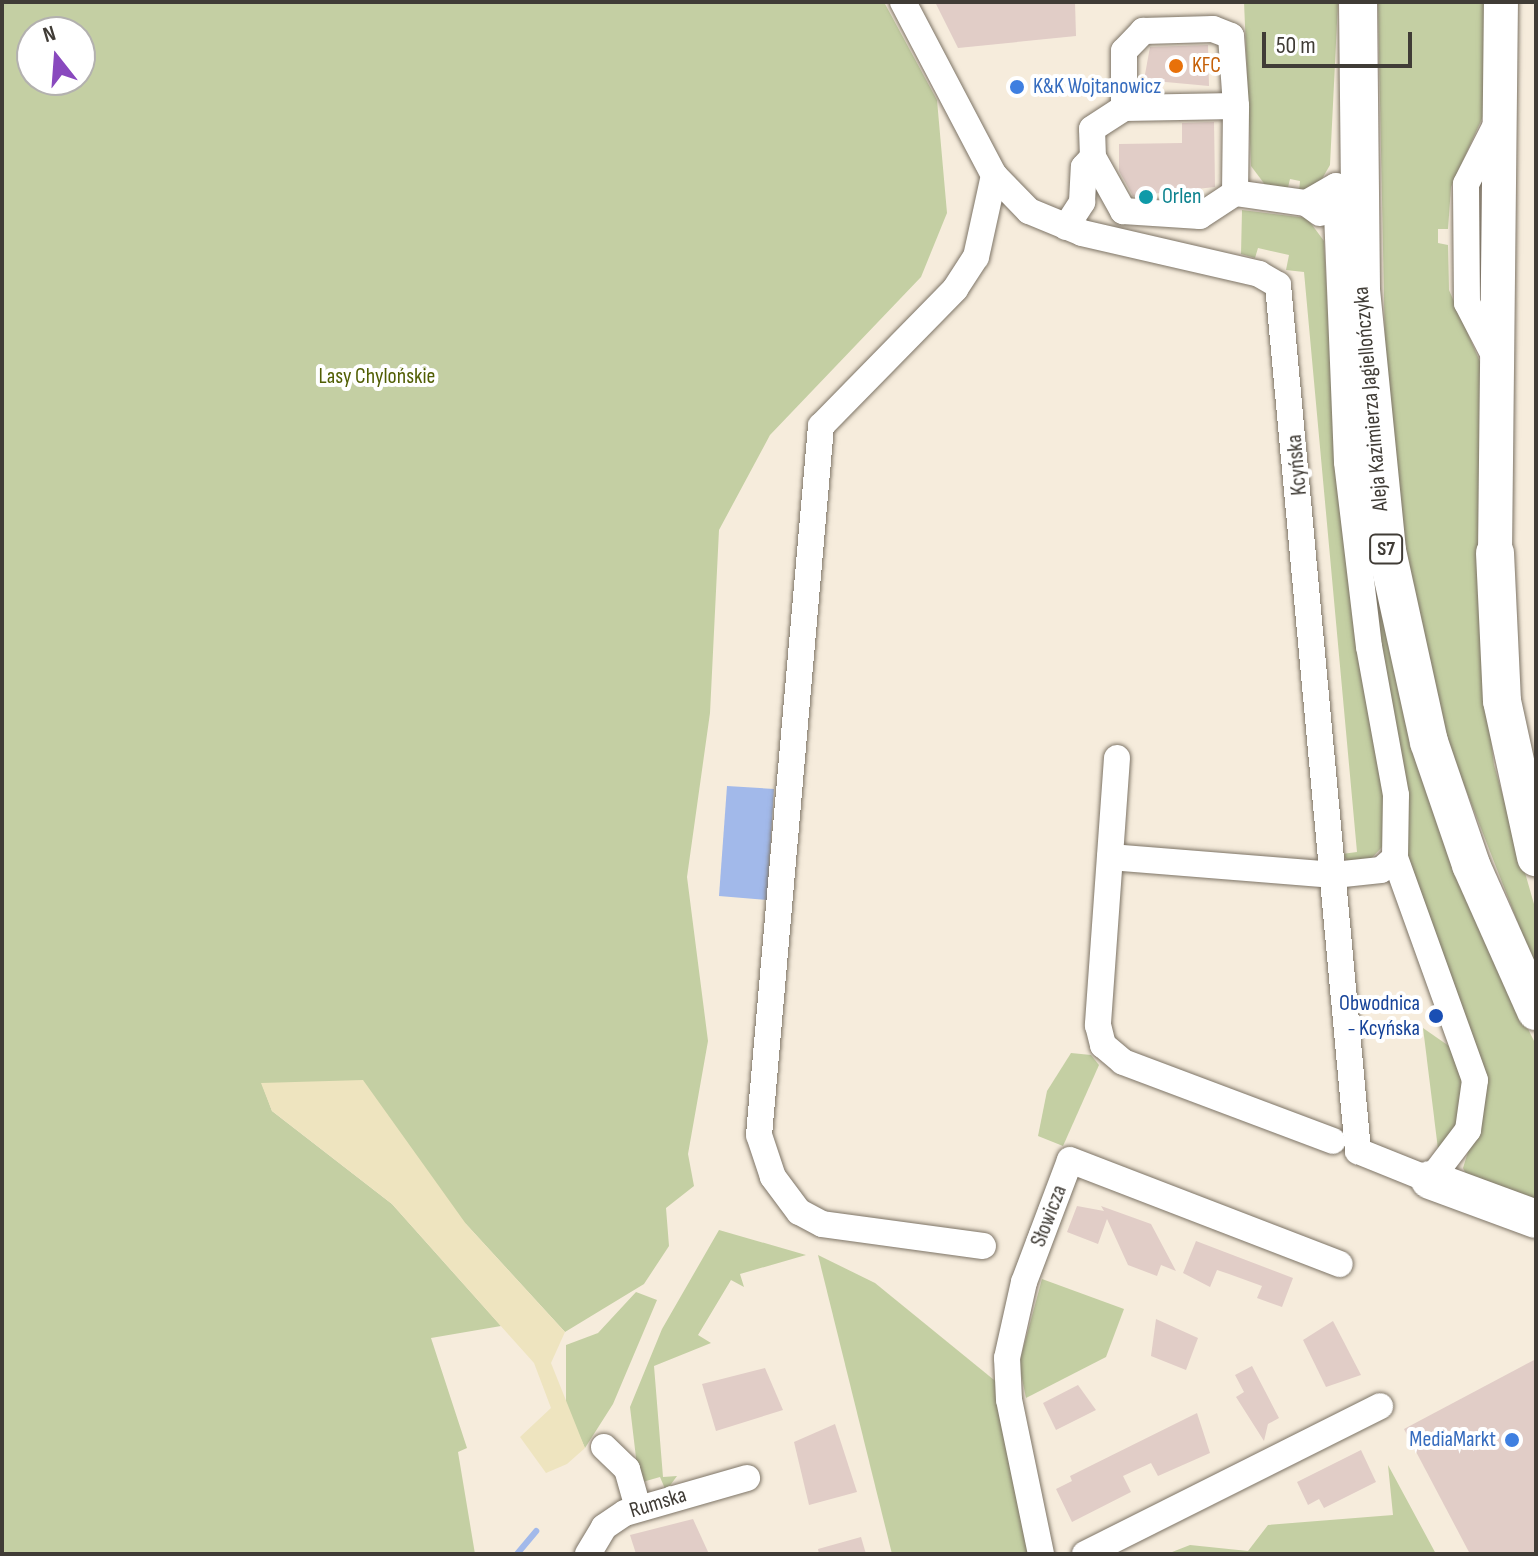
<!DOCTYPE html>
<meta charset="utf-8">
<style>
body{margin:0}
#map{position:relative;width:1538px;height:1556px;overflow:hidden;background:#f6ecdc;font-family:"Sofia Sans Condensed",sans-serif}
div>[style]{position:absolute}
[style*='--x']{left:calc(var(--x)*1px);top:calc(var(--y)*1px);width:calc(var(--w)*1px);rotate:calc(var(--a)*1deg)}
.green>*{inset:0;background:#c4cfa3}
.sand>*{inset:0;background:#eee4bf}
.water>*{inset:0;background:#a2b9ea}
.stream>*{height:6px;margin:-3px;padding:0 3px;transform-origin:3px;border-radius:3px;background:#a2b9ea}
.building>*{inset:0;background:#e1cdc7}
.roads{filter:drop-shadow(0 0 2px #7d7466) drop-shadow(0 0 2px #7d7466)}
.minor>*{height:26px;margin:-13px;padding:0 13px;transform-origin:13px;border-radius:13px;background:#fff}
.major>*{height:34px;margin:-17px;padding:0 17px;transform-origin:17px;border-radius:17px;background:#fff}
.highway>*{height:38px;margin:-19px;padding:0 19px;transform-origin:19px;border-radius:19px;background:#fff}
.dots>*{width:22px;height:22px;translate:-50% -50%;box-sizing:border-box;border:4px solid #fff;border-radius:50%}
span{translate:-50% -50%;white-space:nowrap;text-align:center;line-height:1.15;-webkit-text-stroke:8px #fff;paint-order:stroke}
.shield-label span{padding:2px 6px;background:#fff;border:2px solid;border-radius:6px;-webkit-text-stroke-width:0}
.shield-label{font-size:20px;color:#403c36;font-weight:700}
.food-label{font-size:22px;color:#c56008}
.left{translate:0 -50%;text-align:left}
.shop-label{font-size:22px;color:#366cbe}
.right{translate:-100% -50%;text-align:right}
.culture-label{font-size:22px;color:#0d838f}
.park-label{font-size:22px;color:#515e04}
.street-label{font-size:22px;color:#403c36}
.transit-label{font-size:22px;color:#164399}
.frame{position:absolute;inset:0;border:4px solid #403c36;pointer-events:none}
.north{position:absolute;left:16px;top:16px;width:80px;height:80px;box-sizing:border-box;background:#fff;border:2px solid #b3b1af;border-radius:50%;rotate:343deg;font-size:22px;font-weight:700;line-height:32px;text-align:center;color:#403c36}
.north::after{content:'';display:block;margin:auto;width:28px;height:36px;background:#8949be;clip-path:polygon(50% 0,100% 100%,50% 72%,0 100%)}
.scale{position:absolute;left:1262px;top:32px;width:150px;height:36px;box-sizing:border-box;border:4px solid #403c36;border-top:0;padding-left:10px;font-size:24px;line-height:28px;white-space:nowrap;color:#403c36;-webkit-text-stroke:6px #fff;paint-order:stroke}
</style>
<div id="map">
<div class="green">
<i style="clip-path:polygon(evenodd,2px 2px,884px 2px,937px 100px,947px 213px,921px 277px,770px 435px,719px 530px,710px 713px,687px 877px,708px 1041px,688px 1154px,694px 1186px,666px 1208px,669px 1246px,644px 1284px,565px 1332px,466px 1224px,262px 1084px,272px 1111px,392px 1204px,501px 1326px,431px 1338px,467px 1448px,458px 1452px,475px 1554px,2px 1554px,2px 2px,32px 32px,80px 32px,80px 80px,32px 80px,32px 32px)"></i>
<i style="clip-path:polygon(1244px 2px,1338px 2px,1330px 165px,1319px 184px,1299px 192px,1300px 181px,1290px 179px,1287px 192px,1266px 186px,1251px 166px)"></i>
<i style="clip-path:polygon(1378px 2px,1489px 2px,1485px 112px,1451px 187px,1448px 229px,1438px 229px,1438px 243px,1448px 245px,1449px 290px,1484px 371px,1482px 664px,1494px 765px,1536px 911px,1536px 969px,1441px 726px,1410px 591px,1386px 396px)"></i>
<i style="clip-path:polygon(1242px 210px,1307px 218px,1324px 241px,1333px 407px,1388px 799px,1383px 846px,1366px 864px,1352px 866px,1342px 854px,1357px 852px,1304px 272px,1286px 270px,1289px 255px,1258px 248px,1255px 258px,1241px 254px)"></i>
<i style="clip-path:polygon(1351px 327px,1504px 980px,1536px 1045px,1536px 1208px,1468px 1178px,1463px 1168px,1487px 1091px,1411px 886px,1371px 598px)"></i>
<i style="clip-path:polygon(1423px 1028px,1459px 1053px,1470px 1090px,1463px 1123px,1438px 1149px)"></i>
<i style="clip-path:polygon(1071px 1053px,1091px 1055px,1099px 1065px,1063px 1146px,1038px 1136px,1047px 1091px)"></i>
<i style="clip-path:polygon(719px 1230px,806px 1255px,740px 1274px,744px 1287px,731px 1280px,698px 1335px,711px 1343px,654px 1366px,663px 1477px,677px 1476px,666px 1491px,660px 1477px,639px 1483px,630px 1407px,662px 1329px)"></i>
<i style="clip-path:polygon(818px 1255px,875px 1283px,999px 1384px,1033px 1554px,892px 1554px)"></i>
<i style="clip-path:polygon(1042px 1279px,1124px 1309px,1106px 1357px,1026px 1398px,1019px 1364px)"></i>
<i style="clip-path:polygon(636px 1292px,657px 1300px,613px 1404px,585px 1448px,566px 1407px,566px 1345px,598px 1333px)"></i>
<i style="clip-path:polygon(1388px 1465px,1436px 1554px,1167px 1554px,1190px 1545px,1248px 1551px,1268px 1525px,1393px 1515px)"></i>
</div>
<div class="sand">
<i style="clip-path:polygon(363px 1080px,466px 1224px,565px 1332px,551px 1363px,585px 1448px,567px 1464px,546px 1473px,520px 1437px,551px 1408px,534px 1363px,392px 1204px,272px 1111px,261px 1083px)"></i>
</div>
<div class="water">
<i style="clip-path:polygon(727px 786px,774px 789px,767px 900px,719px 896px)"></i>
</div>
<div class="stream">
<i style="--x:517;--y:1554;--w:30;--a:-50"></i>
</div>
<div class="building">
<i style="clip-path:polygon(935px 2px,1075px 2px,1076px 36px,958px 48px)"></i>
<i style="clip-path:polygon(1208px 45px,1209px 86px,1144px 80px,1150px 47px)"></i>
<i style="clip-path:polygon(1214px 122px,1215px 187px,1133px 196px,1119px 171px,1119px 144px,1182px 143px,1182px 123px)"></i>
<i style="clip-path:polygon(1077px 1206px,1104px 1211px,1101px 1206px,1151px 1224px,1176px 1271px,1161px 1265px,1157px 1276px,1128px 1265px,1107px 1219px,1098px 1244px,1067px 1232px)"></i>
<i style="clip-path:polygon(1196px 1241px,1293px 1278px,1282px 1307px,1257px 1298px,1262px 1286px,1229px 1274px,1217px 1270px,1210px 1287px,1183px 1273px)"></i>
<i style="clip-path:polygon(1156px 1319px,1198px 1338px,1186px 1370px,1151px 1356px)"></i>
<i style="clip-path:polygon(1333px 1321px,1361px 1375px,1326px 1387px,1303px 1340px)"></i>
<i style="clip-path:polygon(1536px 1359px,1536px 1554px,1470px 1554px,1404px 1429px)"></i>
<i style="clip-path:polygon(1252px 1366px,1279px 1418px,1268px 1424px,1264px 1441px,1236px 1397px,1244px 1392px,1235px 1375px)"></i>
<i style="clip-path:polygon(765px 1368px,783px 1410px,716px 1431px,702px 1384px)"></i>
<i style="clip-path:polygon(1078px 1385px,1096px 1410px,1056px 1430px,1043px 1403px)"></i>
<i style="clip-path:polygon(1197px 1413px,1210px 1453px,1158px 1476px,1151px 1463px,1123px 1476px,1131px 1492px,1072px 1522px,1056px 1489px,1072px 1481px,1070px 1476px)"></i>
<i style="clip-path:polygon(835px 1424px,857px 1492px,809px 1505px,794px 1442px)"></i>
<i style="clip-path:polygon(1361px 1450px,1376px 1482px,1324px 1508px,1319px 1499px,1308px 1505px,1297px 1482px)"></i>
<i style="clip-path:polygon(693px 1519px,709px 1554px,636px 1554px,630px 1535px)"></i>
<i style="clip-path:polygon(861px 1537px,866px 1554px,819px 1554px,818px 1549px)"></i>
</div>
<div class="roads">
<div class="minor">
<i style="--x:903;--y:2;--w:195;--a:62.3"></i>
<i style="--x:994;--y:175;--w:50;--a:45.8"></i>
<i style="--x:1029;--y:211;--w:57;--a:22.5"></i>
<i style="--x:1082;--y:233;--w:182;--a:13"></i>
<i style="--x:1259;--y:274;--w:22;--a:30"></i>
<i style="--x:1278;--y:285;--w:870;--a:84.72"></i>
<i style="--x:1358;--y:1151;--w:78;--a:21.9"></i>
<i style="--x:1430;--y:1180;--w:63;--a:-52.8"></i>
<i style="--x:1468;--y:1130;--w:50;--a:-82"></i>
<i style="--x:1475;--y:1080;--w:236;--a:-109.8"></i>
<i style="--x:1395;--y:858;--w:63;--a:-89.1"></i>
<i style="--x:1396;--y:795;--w:150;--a:-100.3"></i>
<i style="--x:1369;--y:647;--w:186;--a:-96.8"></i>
<i style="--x:1347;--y:462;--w:276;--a:-92.3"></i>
<i style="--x:1336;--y:186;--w:34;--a:150"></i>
<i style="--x:1124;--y:108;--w:57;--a:-90"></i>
<i style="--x:1124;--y:51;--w:28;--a:-46"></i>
<i style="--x:1143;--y:31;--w:70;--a:-1.6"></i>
<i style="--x:1213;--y:29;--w:19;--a:21"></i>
<i style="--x:1231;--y:36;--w:70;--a:85.9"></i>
<i style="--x:1235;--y:193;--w:87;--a:-89.3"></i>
<i style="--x:1236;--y:106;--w:112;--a:179"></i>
<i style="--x:1124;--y:108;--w:38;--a:147"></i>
<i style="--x:1092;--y:129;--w:28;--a:88"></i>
<i style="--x:1093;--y:157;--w:62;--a:60.9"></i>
<i style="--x:1123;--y:211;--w:77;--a:3.7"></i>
<i style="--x:1200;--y:216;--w:42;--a:-33.3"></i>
<i style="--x:1235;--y:193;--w:72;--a:8"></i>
<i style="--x:1306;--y:203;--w:17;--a:36"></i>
<i style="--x:1066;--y:227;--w:30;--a:-57"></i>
<i style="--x:1082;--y:202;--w:35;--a:-87"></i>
<i style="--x:1084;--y:167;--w:13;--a:-48"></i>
<i style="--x:1496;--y:359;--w:63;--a:-117.4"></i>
<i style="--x:1467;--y:303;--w:119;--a:-90.5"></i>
<i style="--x:1466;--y:184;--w:71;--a:-63.1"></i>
<i style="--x:1117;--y:758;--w:268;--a:94.1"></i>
<i style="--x:1098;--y:1025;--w:21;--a:76"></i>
<i style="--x:1103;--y:1045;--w:26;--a:40"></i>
<i style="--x:1123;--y:1062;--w:224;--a:20.6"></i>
<i style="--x:1110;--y:857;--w:225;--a:4.6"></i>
<i style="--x:1334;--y:875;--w:47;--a:-6.1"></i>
<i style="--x:1381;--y:870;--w:18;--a:-41"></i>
<i style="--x:983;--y:1246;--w:162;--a:-172.2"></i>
<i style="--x:822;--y:1224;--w:26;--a:-152"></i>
<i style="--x:799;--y:1212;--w:44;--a:-126.6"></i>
<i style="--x:773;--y:1177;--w:44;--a:-108.4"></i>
<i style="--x:759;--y:1135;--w:712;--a:-85"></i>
<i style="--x:821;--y:426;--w:192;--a:-45.6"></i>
<i style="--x:955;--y:289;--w:38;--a:-57"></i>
<i style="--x:976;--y:257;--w:84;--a:-77.6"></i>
<i style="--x:604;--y:1447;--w:32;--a:44"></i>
<i style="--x:627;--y:1469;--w:41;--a:74.2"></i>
<i style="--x:588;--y:1554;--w:31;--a:-59"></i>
<i style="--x:604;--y:1527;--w:25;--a:-34"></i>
<i style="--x:625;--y:1513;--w:127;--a:-16"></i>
<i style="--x:1041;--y:1554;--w:157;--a:-101.7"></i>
<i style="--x:1009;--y:1400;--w:42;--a:-92.7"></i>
<i style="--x:1007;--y:1358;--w:78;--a:-77.4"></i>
<i style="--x:1024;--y:1282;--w:130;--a:-69.3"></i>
<i style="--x:1070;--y:1160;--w:289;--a:21.1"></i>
<i style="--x:1085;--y:1554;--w:330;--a:-26.6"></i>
</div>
<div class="major">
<i style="--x:1495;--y:553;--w:551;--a:-89.38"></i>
</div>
<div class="highway">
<i style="--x:1358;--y:2;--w:288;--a:89.4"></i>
<i style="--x:1361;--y:290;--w:262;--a:84.3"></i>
<i style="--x:1387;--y:551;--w:196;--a:77.6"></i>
<i style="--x:1429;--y:742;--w:130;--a:71.1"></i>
<i style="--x:1471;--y:865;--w:160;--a:66"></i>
<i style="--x:1495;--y:553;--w:148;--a:87.3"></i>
<i style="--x:1502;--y:701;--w:160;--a:77.7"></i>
<i style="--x:1430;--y:1180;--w:113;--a:20.2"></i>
</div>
</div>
<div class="dots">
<i style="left:1176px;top:66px;background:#e8710a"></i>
<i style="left:1017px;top:87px;background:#3f7fe0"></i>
<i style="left:1146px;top:197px;background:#0f9aa8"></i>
<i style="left:1436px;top:1016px;background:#1a4fb4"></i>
<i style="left:1512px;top:1440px;background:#3f7fe0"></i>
</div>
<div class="shield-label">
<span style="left:1386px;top:549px">S7</span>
</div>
<div class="food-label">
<span class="left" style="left:1192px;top:66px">KFC</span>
</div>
<div class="shop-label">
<span class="left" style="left:1033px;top:87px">K&amp;K Wojtanowicz</span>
<span class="right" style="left:1496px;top:1440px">MediaMarkt</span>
</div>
<div class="culture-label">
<span class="left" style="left:1162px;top:197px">Orlen</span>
</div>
<div class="park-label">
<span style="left:377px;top:377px">Lasy Chylońskie</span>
</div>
<div class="street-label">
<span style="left:1371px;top:399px;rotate:-95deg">Aleja Kazimierza Jagiellończyka</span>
<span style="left:1297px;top:465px;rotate:-95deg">Kcyńska</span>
<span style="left:1049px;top:1216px;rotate:-69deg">Słowicza</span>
<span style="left:658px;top:1503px;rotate:-17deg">Rumska</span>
</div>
<div class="transit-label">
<span class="right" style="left:1420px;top:1016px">Obwodnica<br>- Kcyńska</span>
</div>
<div class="frame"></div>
<div class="north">N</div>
<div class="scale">50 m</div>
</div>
